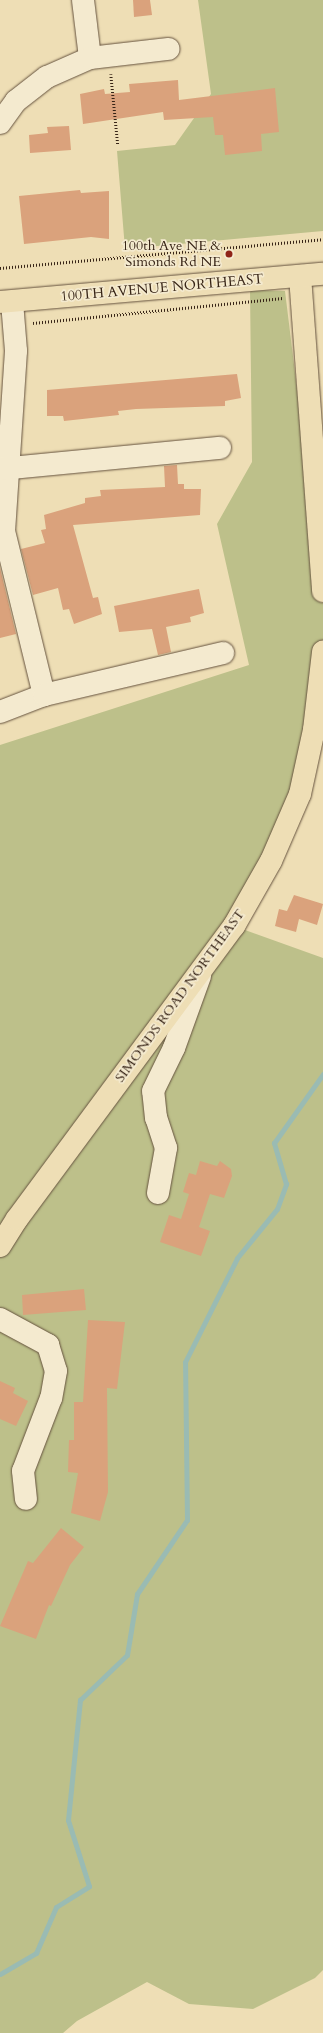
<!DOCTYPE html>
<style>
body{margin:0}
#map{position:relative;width:323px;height:2033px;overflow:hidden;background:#eedeb5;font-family:Cardo,serif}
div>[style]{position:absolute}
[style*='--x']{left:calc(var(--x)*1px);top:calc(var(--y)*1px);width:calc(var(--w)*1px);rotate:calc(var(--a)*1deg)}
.green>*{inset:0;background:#bdc08a}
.stream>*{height:5px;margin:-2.5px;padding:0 2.5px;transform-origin:2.5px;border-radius:2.5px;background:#9abbb3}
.building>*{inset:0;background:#daa27c}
.path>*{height:2.5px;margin-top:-1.25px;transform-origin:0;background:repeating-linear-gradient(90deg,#372416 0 1px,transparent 0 3px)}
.roads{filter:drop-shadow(0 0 1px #65523e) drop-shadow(0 0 1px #65523e)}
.minor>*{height:22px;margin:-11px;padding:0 11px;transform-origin:11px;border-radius:11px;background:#f4eacf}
.major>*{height:22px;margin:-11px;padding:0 11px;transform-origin:11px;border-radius:11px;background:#eedeb5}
.dots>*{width:11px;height:11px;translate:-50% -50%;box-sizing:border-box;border:2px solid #f4eacf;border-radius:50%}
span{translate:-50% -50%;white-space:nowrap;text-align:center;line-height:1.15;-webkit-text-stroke:3.5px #f4eacf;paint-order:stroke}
.poi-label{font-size:14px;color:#372416}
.right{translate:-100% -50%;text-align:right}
.street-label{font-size:14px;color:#372416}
</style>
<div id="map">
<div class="green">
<i style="clip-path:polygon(198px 0,323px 0,323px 231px,125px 249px,117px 151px,175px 145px,211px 94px)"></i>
<i style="clip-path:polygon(250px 290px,285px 291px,323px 602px,323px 652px,300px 794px,234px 926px,323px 958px,323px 1970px,315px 1978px,253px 2009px,189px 2004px,147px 1982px,77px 2021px,63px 2033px,0 2033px,0 745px,249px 665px,217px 524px,252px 462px)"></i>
</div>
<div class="stream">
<i style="--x:0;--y:1974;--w:42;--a:-30.3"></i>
<i style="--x:36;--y:1953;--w:50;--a:-66.5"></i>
<i style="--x:56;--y:1907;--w:39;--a:-32"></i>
<i style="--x:89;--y:1886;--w:69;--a:-107.7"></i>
<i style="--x:68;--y:1820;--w:121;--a:-84.3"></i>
<i style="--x:80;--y:1700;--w:65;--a:-43.8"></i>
<i style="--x:127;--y:1655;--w:62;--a:-80.7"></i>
<i style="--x:137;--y:1594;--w:89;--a:-56"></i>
<i style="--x:187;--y:1520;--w:158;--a:-90.7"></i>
<i style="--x:185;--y:1362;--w:116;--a:-63.4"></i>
<i style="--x:237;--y:1258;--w:63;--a:-50.8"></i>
<i style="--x:277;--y:1209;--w:27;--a:-70"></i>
<i style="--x:286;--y:1184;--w:43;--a:-106.3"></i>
<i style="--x:274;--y:1143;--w:85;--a:-54.6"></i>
</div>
<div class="building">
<i style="clip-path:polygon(133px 0,150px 0,152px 15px,134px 17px)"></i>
<i style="clip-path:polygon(178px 80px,179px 100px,275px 88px,279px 132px,261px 134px,262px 151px,225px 155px,223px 135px,215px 135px,213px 117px,164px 120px,163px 112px,83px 124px,80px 94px,104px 89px,105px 94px,130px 92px,129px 84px)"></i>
<i style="clip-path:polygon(69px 126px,71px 150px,30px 153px,29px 135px,48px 133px,47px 127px)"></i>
<i style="clip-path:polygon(80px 190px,81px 193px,109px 191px,109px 239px,91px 237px,24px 244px,19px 196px)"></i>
<i style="clip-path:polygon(237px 374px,241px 398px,225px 401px,225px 406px,136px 409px,118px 411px,119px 415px,64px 421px,63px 416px,47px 416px,47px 390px)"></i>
<i style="clip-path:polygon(177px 465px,178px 484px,184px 484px,184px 489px,201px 489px,200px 515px,73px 525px,93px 598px,98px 597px,102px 614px,74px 624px,69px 609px,63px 610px,58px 588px,33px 595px,21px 549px,45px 543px,41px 530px,46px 529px,44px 515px,85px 503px,85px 498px,101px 496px,100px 490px,165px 487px,164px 466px)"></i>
<i style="clip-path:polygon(0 568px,16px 634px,0 638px)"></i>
<i style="clip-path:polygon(199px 589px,204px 613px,190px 617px,191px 622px,166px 627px,171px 652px,158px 655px,152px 629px,119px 632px,114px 606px)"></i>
<i style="clip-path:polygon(294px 895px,323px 904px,317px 925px,299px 919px,296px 932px,275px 926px,279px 909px,287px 911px)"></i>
<i style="clip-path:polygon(200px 1161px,217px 1166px,220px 1161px,231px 1169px,232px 1176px,224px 1198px,210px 1194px,199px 1227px,210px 1231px,201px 1256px,160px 1242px,169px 1215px,181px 1219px,189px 1194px,183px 1192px,189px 1173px,196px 1175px)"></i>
<i style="clip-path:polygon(84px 1289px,86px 1310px,23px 1315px,22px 1295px)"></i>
<i style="clip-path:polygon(88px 1320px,125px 1322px,117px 1389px,107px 1388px,108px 1492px,100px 1521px,71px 1513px,78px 1473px,68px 1472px,69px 1440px,74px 1440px,74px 1402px,83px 1402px)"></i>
<i style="clip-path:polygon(0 1381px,15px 1388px,13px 1393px,28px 1401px,16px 1426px,0 1419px)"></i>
<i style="clip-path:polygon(61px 1528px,84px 1547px,70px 1565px,51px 1606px,49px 1605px,36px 1639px,0 1626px,28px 1561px,33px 1563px)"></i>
</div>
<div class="path">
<i style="--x:111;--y:74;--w:72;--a:84.4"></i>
<i style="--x:0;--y:268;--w:324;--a:-5.1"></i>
<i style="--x:33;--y:323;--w:251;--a:-5.7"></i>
</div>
<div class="roads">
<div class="minor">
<i style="--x:83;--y:0;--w:58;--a:83.1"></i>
<i style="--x:0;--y:123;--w:27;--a:-54"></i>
<i style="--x:16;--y:101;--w:39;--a:-38"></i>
<i style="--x:47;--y:77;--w:47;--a:-23.8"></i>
<i style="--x:90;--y:58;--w:79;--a:-6.6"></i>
<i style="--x:12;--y:302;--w:49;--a:85.3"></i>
<i style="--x:16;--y:351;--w:180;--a:93.8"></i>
<i style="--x:4;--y:531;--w:169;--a:76.3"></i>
<i style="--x:0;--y:469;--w:221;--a:-5.5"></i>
<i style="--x:0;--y:712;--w:47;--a:-21.1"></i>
<i style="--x:44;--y:695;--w:184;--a:-13.2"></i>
<i style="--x:158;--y:1193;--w:46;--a:-79.9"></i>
<i style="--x:166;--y:1148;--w:32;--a:-108"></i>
<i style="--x:156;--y:1118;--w:27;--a:-96"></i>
<i style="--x:153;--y:1091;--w:48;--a:-64"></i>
<i style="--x:174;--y:1048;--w:77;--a:-70.1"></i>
<i style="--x:0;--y:1319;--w:55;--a:28.4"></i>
<i style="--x:48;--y:1345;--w:27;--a:73"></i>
<i style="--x:56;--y:1371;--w:27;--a:100"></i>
<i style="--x:51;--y:1398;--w:78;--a:111"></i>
<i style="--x:23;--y:1471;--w:28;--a:84"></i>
</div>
<div class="major">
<i style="--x:300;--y:276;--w:316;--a:85.8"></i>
<i style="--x:0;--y:302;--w:324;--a:-5"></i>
<i style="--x:0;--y:1246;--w:32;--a:-58"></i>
<i style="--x:17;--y:1219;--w:365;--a:-53.5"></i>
<i style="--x:234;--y:926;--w:75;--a:-60.4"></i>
<i style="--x:271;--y:861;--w:73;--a:-66.6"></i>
<i style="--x:300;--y:794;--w:66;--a:-77.7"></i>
<i style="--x:314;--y:730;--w:79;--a:-83.4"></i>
</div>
</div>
<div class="dots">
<i style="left:229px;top:254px;background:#8f2418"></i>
</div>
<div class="poi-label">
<span class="right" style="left:221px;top:254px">100th Ave NE &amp;<br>Simonds Rd NE</span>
</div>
<div class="street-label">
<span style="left:162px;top:288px;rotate:-5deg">100TH AVENUE NORTHEAST</span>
<span style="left:180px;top:996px;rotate:-54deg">SIMONDS ROAD NORTHEAST</span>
</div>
</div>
